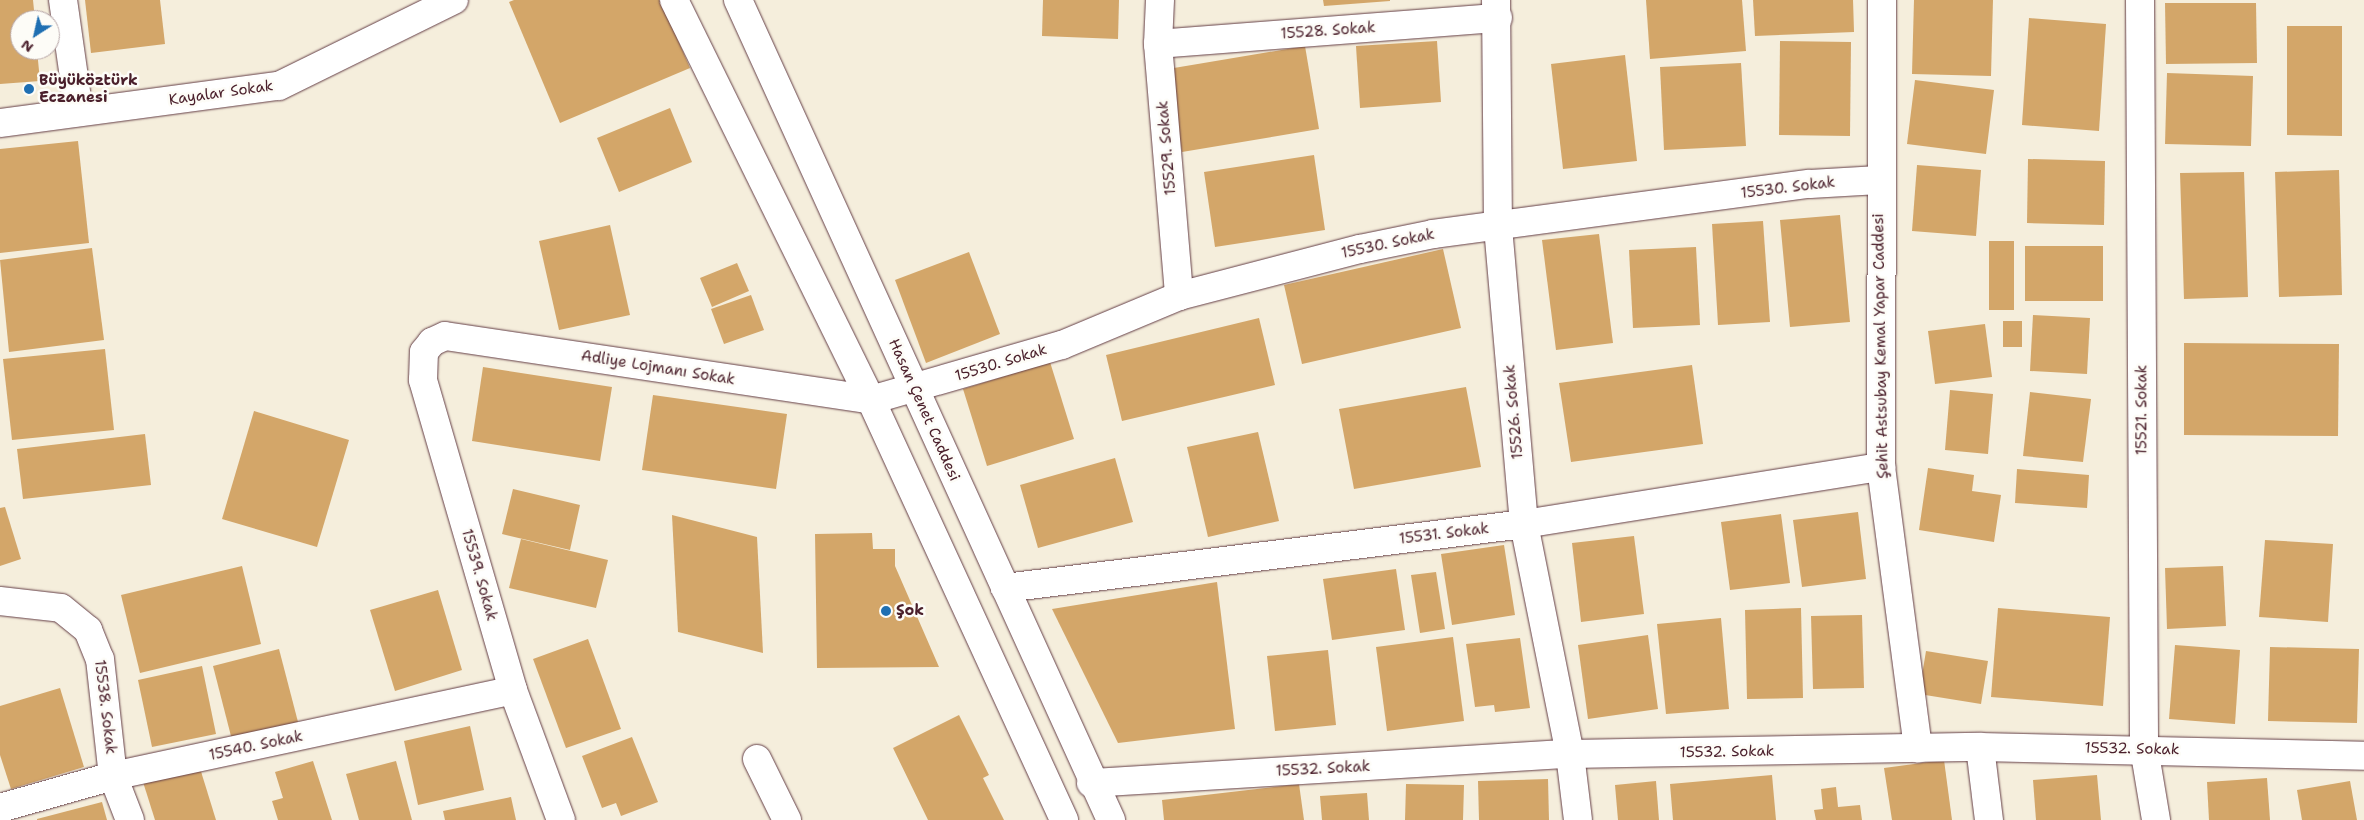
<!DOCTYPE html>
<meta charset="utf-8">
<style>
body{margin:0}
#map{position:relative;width:2364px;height:820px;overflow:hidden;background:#f5eedc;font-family:"Shantell Sans",sans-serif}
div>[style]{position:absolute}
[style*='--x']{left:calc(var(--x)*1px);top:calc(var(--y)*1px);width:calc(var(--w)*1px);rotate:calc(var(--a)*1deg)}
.building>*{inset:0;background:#d3a669}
.roads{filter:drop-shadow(0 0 1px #643e46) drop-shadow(0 0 1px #643e46)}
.minor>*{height:28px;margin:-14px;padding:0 14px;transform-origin:14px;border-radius:14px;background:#fff}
.dots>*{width:14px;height:14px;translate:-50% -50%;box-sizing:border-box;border:2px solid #fdfcf7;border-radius:50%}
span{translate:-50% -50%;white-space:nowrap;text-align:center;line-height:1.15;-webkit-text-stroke:5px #fdfcf7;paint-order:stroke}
.street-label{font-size:15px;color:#4a1f2b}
.poi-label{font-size:15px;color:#4a1f2b;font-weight:700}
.left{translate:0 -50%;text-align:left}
.north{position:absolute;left:10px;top:10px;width:50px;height:50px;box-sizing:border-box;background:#fdfcf7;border:1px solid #b5a4a5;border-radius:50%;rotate:215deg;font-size:14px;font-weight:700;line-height:20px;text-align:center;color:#4a1f2b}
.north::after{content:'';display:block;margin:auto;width:18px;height:22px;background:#1f6fb2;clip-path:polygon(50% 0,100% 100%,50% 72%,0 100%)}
</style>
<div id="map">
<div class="building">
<i style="clip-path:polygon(0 0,33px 0,35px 20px,20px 20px,20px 50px,37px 50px,40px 81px,0 84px)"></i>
<i style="clip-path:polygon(85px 0,160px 0,165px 44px,91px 53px)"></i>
<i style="clip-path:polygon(514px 0,661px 0,690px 68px,560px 123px,509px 2px)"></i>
<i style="clip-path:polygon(1043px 0,1119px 0,1118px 39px,1042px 36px)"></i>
<i style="clip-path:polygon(1323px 0,1390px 0,1390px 1px,1324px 6px)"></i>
<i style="clip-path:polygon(1646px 0,1742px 0,1746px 51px,1650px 59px)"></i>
<i style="clip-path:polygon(1753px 0,1853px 0,1854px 32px,1755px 36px)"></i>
<i style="clip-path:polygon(1914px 0,1993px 0,1991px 76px,1912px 74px)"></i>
<i style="clip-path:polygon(2165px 3px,2256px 3px,2257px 63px,2166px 64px)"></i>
<i style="clip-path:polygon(2029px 18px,2106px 24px,2099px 131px,2022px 125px)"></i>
<i style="clip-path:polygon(2287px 26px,2342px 26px,2342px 136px,2287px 135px)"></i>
<i style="clip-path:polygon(1437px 41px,1441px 102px,1360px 108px,1356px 46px)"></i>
<i style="clip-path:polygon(1780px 41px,1851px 42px,1850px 136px,1779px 135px)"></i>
<i style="clip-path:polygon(1305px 46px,1319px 129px,1182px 152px,1168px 69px)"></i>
<i style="clip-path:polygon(1625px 55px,1637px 161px,1563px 169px,1551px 64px)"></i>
<i style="clip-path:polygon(1741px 63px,1746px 146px,1664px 150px,1660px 67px)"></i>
<i style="clip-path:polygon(2167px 73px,2253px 76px,2251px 146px,2165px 144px)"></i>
<i style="clip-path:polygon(1915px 80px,1994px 90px,1986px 154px,1907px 144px)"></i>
<i style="clip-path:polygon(670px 108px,692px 162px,619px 192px,597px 138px)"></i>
<i style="clip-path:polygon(78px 141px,89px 243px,0 253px,0 149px)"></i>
<i style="clip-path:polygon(1314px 155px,1325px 230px,1215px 247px,1204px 172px)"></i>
<i style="clip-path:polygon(2028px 159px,2105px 161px,2104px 225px,2027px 223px)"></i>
<i style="clip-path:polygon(1917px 165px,1981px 170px,1976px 236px,1912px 231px)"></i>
<i style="clip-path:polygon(2339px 170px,2342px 295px,2279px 297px,2275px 172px)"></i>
<i style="clip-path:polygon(2244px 172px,2248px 297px,2184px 299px,2180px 173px)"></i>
<i style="clip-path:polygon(1840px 215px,1850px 322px,1790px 327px,1780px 220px)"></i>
<i style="clip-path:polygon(1763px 221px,1770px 322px,1718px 325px,1712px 224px)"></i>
<i style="clip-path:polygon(610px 225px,630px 315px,559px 330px,539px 241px)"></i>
<i style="clip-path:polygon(1599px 234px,1613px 343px,1556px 350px,1542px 240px)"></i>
<i style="clip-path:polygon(1989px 241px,2014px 241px,2014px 310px,1989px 310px)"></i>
<i style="clip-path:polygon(2025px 246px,2103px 246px,2103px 301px,2025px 301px)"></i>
<i style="clip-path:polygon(1696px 247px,1700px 325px,1633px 328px,1629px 250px)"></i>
<i style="clip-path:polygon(92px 248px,104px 340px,9px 352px,0 260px)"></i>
<i style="clip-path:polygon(1443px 249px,1461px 328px,1302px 364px,1284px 285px)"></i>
<i style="clip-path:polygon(969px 252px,1000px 334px,926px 363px,895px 280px)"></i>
<i style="clip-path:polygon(737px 263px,749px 291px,712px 307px,700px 278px)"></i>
<i style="clip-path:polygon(751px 295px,764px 330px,724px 344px,711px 309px)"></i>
<i style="clip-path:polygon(2033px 315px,2090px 318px,2087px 374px,2030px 371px)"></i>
<i style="clip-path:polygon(1259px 318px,1275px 385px,1122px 421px,1106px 355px)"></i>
<i style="clip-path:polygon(2003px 321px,2022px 321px,2022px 347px,2003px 347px)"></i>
<i style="clip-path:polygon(1985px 324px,1992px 377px,1935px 384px,1928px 331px)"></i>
<i style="clip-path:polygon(2184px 343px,2339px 344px,2338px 436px,2184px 435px)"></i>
<i style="clip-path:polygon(105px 349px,114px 430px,12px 440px,3px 359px)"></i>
<i style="clip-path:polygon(1050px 362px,1074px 439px,987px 466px,963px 389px)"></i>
<i style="clip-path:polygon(1692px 365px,1703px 444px,1571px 462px,1559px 383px)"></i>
<i style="clip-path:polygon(483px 367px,612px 387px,600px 461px,472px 441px)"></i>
<i style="clip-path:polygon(1466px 387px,1481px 467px,1354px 489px,1339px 409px)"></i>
<i style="clip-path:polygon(1950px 390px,1993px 394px,1988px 454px,1945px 450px)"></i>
<i style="clip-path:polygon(2030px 392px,2091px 399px,2083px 462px,2023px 456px)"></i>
<i style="clip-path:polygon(653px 395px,787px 414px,776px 489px,642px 470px)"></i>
<i style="clip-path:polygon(254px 411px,349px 440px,317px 547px,222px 519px)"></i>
<i style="clip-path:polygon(1258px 432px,1279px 521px,1208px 537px,1187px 447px)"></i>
<i style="clip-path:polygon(145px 434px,151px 485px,23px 499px,17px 449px)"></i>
<i style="clip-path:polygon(1115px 458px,1133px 522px,1038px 548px,1020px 485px)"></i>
<i style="clip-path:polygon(1928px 468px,1974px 475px,1972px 491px,2001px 495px,1994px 542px,1919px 530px)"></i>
<i style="clip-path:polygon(2017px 469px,2089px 475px,2087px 508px,2015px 503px)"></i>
<i style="clip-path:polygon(513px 489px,580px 505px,570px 550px,502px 534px)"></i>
<i style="clip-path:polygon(5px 507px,21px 559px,0 566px,0 508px)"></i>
<i style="clip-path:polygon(1858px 512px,1866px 579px,1802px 587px,1793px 520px)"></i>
<i style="clip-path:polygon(1781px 514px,1790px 583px,1730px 590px,1721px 522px)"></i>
<i style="clip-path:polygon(672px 515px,757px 537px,763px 653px,678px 632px)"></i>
<i style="clip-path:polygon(872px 533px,873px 549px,895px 549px,895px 566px,939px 667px,817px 668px,815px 534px)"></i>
<i style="clip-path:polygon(1634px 536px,1644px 614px,1581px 622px,1572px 543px)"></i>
<i style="clip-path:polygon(521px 539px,608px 560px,596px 608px,509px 588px)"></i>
<i style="clip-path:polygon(2265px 540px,2333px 544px,2328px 622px,2259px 617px)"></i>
<i style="clip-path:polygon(1504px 545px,1515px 615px,1452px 625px,1441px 554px)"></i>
<i style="clip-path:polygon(242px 566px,261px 644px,140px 673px,121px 595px)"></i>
<i style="clip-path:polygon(2223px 566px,2226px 626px,2167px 629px,2165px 568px)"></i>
<i style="clip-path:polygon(1396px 569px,1405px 630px,1332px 640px,1323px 579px)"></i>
<i style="clip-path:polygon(1436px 572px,1445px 629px,1420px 633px,1411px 575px)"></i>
<i style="clip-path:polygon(1217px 582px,1235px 729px,1118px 743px,1052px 609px)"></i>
<i style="clip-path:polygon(438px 590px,462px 670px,395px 691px,370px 610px)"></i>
<i style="clip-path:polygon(1801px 608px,1803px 698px,1747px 699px,1745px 610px)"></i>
<i style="clip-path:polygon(1998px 608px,2110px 617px,2103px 706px,1991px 697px)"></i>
<i style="clip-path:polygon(1862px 615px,1864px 688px,1813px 689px,1811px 616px)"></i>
<i style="clip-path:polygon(1721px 618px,1729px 709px,1666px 714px,1657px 624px)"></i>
<i style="clip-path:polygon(1648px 635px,1658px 709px,1588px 719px,1578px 645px)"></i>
<i style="clip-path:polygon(1453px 637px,1464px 721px,1387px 731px,1376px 647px)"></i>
<i style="clip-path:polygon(1520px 638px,1530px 708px,1495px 712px,1494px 705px,1475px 707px,1466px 644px)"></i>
<i style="clip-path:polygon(588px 639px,621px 729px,566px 748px,533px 659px)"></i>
<i style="clip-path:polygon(2175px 645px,2240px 650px,2235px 724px,2169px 719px)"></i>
<i style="clip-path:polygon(2270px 647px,2359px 649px,2357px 723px,2268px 721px)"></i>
<i style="clip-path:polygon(279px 649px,298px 722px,232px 740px,213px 666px)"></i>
<i style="clip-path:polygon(1328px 650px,1336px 725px,1275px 731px,1267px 656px)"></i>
<i style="clip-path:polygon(1926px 651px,1988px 661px,1981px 704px,1919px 694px)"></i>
<i style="clip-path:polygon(202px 666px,216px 734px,152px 747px,138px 680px)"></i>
<i style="clip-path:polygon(60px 688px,84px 767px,11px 789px,0 755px,0 706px)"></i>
<i style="clip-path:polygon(959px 715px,989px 775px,983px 778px,1004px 820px,928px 820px,893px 748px)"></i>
<i style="clip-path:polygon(470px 726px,484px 790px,418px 805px,404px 741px)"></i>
<i style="clip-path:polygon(632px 737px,658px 802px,621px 816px,616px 803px,602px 808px,582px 756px)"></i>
<i style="clip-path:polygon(1944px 760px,1952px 820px,1892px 820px,1884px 768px)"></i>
<i style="clip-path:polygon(313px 761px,332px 820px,278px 820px,272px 801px,283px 798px,275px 772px)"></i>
<i style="clip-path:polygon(396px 761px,412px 820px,359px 820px,346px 774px)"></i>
<i style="clip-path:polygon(199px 765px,216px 820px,155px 820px,143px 782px)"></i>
<i style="clip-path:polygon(1772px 775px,1776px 820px,1673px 820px,1670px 784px)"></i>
<i style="clip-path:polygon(2097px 775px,2101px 820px,2036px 820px,2033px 780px)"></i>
<i style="clip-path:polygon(2267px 778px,2270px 820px,2209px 820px,2207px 782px)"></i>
<i style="clip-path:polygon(1548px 779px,1549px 820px,1479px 820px,1478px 781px)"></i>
<i style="clip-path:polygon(1656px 781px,1659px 820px,1618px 820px,1615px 785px)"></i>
<i style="clip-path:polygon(2350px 781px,2357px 820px,2302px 820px,2297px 790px)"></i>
<i style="clip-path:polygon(1299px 784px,1304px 820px,1164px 820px,1162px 800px)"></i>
<i style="clip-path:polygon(1406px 784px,1464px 785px,1463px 820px,1405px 820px)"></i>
<i style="clip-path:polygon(1836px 787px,1838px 807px,1860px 805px,1862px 820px,1816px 820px,1814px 810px,1823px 809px,1821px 789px)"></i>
<i style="clip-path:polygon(1367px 793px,1369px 820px,1322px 820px,1320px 796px)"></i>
<i style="clip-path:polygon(511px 797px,516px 820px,445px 820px,443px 811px)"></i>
<i style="clip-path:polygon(102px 802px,107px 820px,37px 820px,37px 819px)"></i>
</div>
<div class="roads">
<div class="minor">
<i style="--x:63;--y:0;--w:113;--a:81.9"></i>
<i style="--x:674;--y:0;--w:446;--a:63.8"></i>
<i style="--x:871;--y:400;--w:462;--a:65.3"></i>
<i style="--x:738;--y:0;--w:901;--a:65.54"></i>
<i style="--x:1160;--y:0;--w:44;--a:92.6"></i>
<i style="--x:1158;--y:44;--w:253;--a:85.2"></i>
<i style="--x:1496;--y:0;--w:227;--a:89.5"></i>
<i style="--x:1498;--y:227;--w:298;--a:85"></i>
<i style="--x:1524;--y:524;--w:235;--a:78.7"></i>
<i style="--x:1570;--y:754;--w:66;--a:83.1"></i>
<i style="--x:1882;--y:0;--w:467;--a:90.1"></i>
<i style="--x:1881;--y:467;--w:284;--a:82.5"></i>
<i style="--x:2140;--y:0;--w:748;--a:89.69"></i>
<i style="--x:2144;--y:748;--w:73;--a:80.5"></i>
<i style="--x:1158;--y:44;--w:341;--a:-4.4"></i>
<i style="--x:0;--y:123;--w:281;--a:-7.6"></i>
<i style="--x:279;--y:86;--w:195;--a:-26.2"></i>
<i style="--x:1005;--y:588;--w:523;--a:-7.03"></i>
<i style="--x:1524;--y:524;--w:362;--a:-9.1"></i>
<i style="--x:0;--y:601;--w:61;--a:6.5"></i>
<i style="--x:61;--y:608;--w:35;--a:39"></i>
<i style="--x:88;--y:630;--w:31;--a:68"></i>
<i style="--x:100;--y:659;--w:118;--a:83.7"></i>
<i style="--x:113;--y:776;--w:47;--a:68.9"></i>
<i style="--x:1980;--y:747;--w:74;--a:83"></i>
<i style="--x:757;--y:759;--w:68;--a:63.8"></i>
<i style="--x:1091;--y:783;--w:480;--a:-3.5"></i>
<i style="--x:1570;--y:754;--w:410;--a:-1"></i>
<i style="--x:1980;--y:747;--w:384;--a:1.3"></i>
<i style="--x:0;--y:808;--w:117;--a:-15.8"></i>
<i style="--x:113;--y:776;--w:409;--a:-12.1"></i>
<i style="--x:561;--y:820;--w:139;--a:-110.3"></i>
<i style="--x:513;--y:690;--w:323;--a:-106.2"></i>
<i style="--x:423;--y:380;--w:28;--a:-88"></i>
<i style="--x:424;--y:352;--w:13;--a:-51"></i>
<i style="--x:432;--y:342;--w:14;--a:-25"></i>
<i style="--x:445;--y:336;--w:431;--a:8.5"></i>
<i style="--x:871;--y:400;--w:199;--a:-16.1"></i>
<i style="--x:1062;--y:345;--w:127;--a:-22.7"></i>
<i style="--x:1179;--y:296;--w:187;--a:-14.6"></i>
<i style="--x:1360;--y:249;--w:75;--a:-11.6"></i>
<i style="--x:1433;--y:234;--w:380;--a:-7.6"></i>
<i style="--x:1810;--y:184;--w:69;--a:-3.3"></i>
</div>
</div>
<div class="dots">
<i style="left:29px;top:89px;background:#1f6fb2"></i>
<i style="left:886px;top:611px;background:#1f6fb2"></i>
</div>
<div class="street-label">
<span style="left:1328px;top:31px;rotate:-4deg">15528. Sokak</span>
<span style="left:221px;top:93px;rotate:-8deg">Kayalar Sokak</span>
<span style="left:1167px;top:148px;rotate:-95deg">15529. Sokak</span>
<span style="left:1788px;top:188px;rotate:-7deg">15530. Sokak</span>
<span style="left:1388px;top:244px;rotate:-12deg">15530. Sokak</span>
<span style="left:1881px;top:346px;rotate:-91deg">Şehit Astsubay Kemal Yapar Caddesi</span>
<span style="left:1001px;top:363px;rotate:-17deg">15530. Sokak</span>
<span style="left:658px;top:368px;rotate:9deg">Adliye Lojmanı Sokak</span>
<span style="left:924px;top:410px;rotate:66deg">Hasan Çenet Caddesi</span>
<span style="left:2142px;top:410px;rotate:-90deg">15521. Sokak</span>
<span style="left:1514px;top:412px;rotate:-95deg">15526. Sokak</span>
<span style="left:1444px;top:534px;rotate:-7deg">15531. Sokak</span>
<span style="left:479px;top:575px;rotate:74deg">15539. Sokak</span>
<span style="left:105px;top:707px;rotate:83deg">15538. Sokak</span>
<span style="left:256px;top:746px;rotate:-12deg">15540. Sokak</span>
<span style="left:2132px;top:749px;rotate:1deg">15532. Sokak</span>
<span style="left:1727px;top:752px;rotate:-1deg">15532. Sokak</span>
<span style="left:1323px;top:769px;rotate:-3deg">15532. Sokak</span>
</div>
<div class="poi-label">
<span class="left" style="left:39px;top:89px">Büyüköztürk<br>Eczanesi</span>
<span class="left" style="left:896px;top:611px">Şok</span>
</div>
<div class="north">N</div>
</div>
